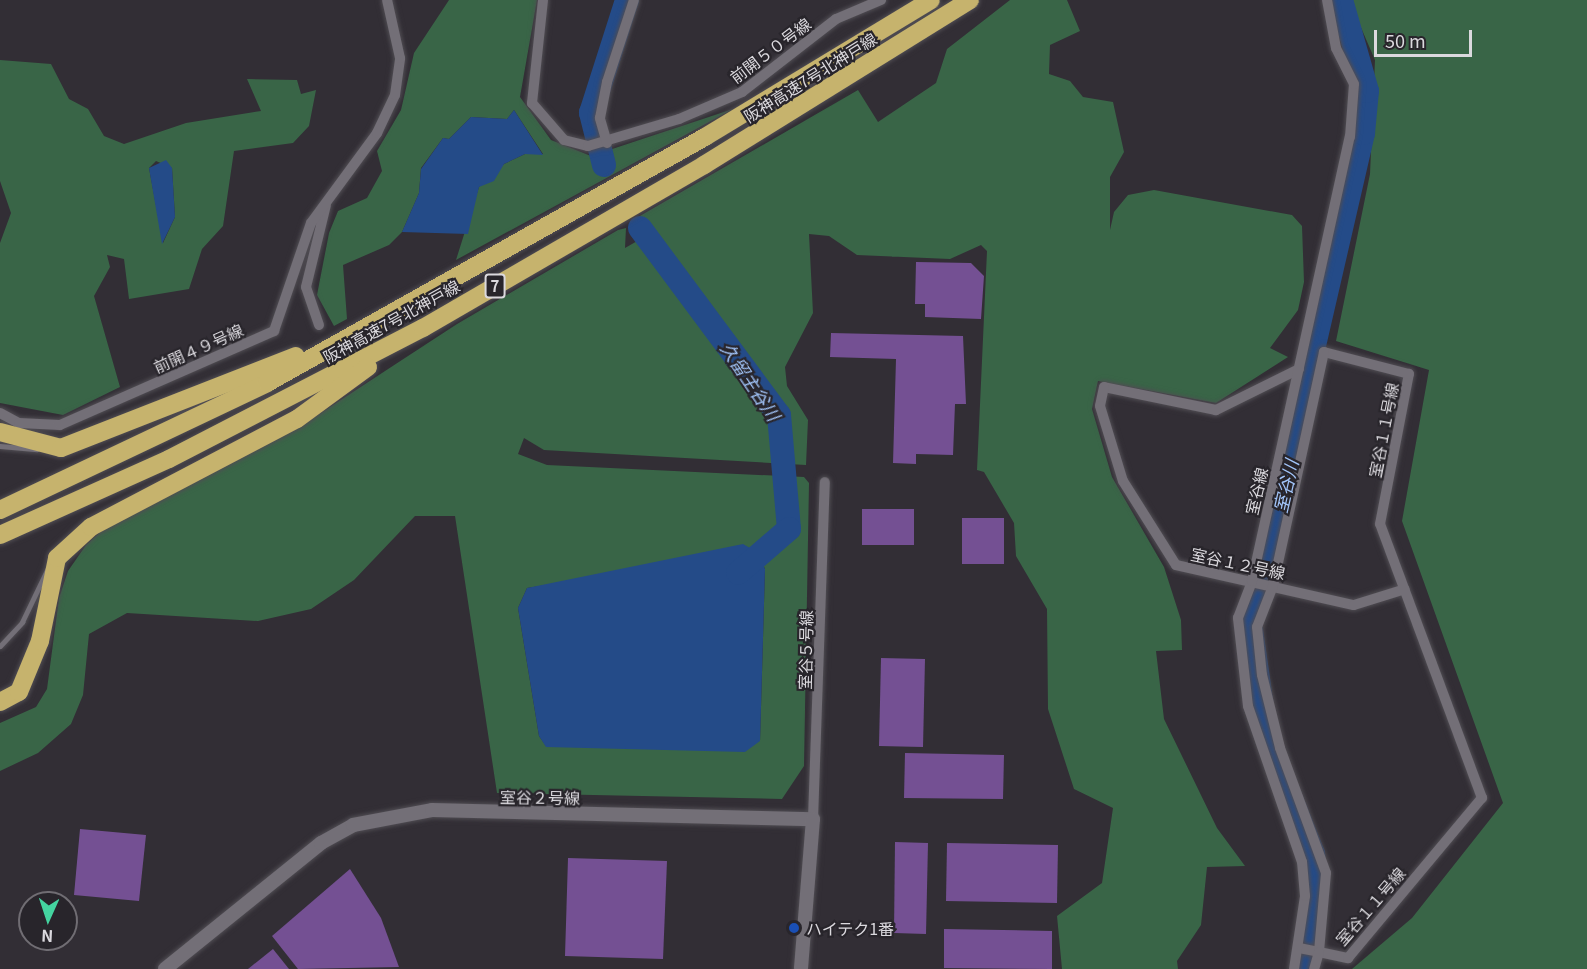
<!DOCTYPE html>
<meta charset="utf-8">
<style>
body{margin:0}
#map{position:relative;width:1587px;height:969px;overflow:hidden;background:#322e35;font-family:Georgia,"Noto Sans JP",serif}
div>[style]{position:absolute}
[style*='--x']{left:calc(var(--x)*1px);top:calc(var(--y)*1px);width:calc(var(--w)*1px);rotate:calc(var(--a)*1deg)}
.green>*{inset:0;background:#396547}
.water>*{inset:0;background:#244b88}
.river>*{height:24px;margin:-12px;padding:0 12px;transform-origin:12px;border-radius:12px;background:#244b88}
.building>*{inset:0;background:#745093}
.roads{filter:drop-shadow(0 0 2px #504d53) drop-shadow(0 0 2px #504d53)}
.service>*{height:5px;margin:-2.5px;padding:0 2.5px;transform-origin:2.5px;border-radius:2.5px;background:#736f77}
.minor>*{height:10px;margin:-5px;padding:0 5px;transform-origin:5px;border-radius:5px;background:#736f77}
.tertiary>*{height:14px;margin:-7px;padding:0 7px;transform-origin:7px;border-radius:7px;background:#736f77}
.motorway>*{height:18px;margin:-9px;padding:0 9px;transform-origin:9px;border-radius:9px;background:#c6b36d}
.dots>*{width:16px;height:16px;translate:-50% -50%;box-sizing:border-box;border:3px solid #28252b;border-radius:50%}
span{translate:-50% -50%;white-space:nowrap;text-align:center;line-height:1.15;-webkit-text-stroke:4.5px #28252b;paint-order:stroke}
.shield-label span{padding:2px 4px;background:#28252b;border:2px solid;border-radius:4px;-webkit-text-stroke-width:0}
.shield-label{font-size:15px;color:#dbd9de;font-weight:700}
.street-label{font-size:16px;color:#dbd9de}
.poi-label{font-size:16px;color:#dbd9de}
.left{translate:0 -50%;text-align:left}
.water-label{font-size:18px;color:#a2c5fa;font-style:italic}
.north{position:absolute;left:18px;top:891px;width:60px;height:60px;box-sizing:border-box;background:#28252b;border:2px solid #706d73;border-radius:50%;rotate:183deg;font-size:16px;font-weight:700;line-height:24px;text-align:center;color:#dbd9de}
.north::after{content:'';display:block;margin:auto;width:21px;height:27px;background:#44d4a0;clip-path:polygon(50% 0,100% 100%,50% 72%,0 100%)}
.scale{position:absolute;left:1374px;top:30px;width:98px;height:27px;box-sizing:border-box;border:3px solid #dbd9de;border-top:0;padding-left:8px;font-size:18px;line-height:21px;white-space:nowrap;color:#dbd9de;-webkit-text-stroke:4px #28252b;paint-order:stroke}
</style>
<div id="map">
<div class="green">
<i style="clip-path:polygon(449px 0,537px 0,520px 97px,551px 140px,591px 156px,733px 109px,456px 260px,479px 187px,504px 164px,525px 154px,543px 154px,514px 110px,507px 119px,471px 117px,449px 139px,443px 138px,421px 168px,419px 193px,402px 232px,389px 245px,343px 265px,347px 319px,334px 326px,317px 295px,329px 233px,338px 211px,367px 198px,382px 171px,377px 151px,401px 110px,414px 53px)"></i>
<i style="clip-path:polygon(evenodd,1010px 0,1067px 0,1080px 31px,1050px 45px,1049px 74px,1070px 81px,1083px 97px,1113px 102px,1124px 152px,1110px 177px,1110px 230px,1114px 212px,1128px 195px,1154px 190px,1292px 215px,1302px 226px,1304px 282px,1298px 310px,1270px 348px,1288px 357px,1216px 403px,1098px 381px,1092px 409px,1112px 477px,1164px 567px,1181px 620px,1182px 650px,1156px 651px,1164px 719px,1217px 828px,1245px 866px,1207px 867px,1201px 925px,1177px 961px,1178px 969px,1062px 969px,1057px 916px,1102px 883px,1113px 808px,1074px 789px,1048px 709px,1047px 609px,1016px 556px,1014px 523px,984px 472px,977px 470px,987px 251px,981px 245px,950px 259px,857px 255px,829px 236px,809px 234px,813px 313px,785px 367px,787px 386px,808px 420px,806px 465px,544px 450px,524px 438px,518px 454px,547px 465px,804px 477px,809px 483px,804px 766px,782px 799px,497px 793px,455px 516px,415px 516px,354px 580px,311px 609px,258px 621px,127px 613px,89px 634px,83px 695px,71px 724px,38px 753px,0 771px,0 723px,36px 707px,47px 689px,59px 598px,68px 571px,86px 545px,107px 526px,307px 422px,457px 324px,618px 230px,626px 228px,625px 248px,639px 240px,771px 419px,777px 440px,792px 442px,784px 413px,638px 217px,858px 90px,878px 122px,936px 83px,947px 49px,1010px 0,757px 552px,765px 569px,760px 741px,546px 746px,539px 736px,518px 608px,527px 588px,757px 552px)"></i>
<i style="clip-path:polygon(1349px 0,1587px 0,1587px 969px,1352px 969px,1412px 918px,1503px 803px,1402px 521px,1429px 370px,1336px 341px,1370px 174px,1375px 60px)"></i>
<i style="clip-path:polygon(evenodd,0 60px,51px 64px,69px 99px,88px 109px,104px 136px,124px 144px,186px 123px,261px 111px,247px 79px,297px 80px,301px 94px,316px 90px,309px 126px,293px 143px,234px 151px,223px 226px,202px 249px,189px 289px,129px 299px,124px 259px,107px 255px,110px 267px,94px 296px,120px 387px,63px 415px,0 403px,0 243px,11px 213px,0 181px,0 60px,156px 161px,172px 168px,175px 217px,163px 243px,149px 168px,156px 161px)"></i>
</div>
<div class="water">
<i style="clip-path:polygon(514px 110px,543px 155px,525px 154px,504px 164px,494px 181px,479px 187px,468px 234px,402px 232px,419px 193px,421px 169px,443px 138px,449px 139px,471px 117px,507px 119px)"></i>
<i style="clip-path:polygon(166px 160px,172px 168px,175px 217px,162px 244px,149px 168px)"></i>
<i style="clip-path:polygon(743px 544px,757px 552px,765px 569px,760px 741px,745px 752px,546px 747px,539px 736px,518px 608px,527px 588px)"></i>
</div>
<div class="river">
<i style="--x:604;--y:165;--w:54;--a:-104"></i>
<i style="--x:591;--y:113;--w:119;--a:-72.3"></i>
<i style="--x:640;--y:228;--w:233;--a:53.4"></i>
<i style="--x:779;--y:415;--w:114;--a:85"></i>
<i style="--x:789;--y:529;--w:67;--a:139.2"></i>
<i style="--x:1306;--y:969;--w:84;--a:-83.1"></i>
<i style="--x:1316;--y:886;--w:32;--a:-95"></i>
<i style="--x:1313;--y:854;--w:128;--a:-111.6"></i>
<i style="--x:1266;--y:735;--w:113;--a:-98.1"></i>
<i style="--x:1250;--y:623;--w:503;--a:-77.01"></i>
<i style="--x:1363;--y:133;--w:42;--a:-84.6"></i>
<i style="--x:1367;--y:91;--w:95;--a:-105.9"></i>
</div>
<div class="building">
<i style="clip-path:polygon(916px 262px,971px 263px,984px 276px,981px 319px,925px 317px,925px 304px,915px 304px)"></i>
<i style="clip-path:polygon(831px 333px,963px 336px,966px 404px,955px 404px,953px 455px,916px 454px,916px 464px,893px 463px,896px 359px,830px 357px)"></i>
<i style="clip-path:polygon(862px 509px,914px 509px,914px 545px,862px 545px)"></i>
<i style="clip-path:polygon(962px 518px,1004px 518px,1004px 564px,962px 564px)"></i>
<i style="clip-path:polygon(881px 658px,925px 659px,923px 747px,879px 746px)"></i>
<i style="clip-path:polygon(905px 753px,1004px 755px,1003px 799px,904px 798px)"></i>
<i style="clip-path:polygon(80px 829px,146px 835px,139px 901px,74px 895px)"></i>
<i style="clip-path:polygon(895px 842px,928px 843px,926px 934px,894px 933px)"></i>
<i style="clip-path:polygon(947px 843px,1058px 845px,1057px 903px,946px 901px)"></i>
<i style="clip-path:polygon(568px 858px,667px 861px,663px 959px,565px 956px)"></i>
<i style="clip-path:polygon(350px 869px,381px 918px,399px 967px,298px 969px,272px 936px)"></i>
<i style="clip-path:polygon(944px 929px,1052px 931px,1052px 969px,944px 968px)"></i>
<i style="clip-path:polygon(273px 949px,289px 969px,248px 969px)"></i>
</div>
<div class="roads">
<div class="service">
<i style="--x:0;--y:446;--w:37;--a:5"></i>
<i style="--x:0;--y:646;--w:33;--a:-47"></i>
<i style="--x:22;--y:622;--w:60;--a:-64.3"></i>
</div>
<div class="minor">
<i style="--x:543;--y:0;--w:104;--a:96.1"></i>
<i style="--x:532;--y:103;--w:49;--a:49.1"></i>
<i style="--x:564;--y:140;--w:25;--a:14"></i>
<i style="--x:588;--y:146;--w:95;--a:-16.5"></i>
<i style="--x:679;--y:119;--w:69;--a:-23.2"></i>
<i style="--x:742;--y:92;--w:119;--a:-37.8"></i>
<i style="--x:836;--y:19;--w:49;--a:-22.9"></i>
<i style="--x:607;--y:143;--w:26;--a:-106"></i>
<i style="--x:600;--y:118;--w:37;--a:-79"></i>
<i style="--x:607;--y:82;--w:86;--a:-71.8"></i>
<i style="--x:319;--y:325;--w:40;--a:-108.9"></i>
<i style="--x:306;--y:287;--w:84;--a:-76.3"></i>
<i style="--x:1299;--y:369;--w:93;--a:153.7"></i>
<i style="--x:1216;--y:410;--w:114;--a:-168.4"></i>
<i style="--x:1104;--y:387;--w:19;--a:102"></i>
<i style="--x:1100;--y:406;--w:78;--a:73"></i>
<i style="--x:1123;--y:481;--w:99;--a:57.8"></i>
<i style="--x:1176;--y:565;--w:182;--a:12.7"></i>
<i style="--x:1354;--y:605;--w:53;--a:-17.4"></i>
<i style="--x:0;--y:413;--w:21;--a:28"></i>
<i style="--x:19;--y:423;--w:41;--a:2.8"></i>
<i style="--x:60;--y:425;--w:234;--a:-23.7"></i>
<i style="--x:274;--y:331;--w:114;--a:-71.1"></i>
<i style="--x:311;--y:223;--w:112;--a:-53.7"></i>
<i style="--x:377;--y:133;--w:42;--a:-64.7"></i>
<i style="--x:395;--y:95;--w:37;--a:-82"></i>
<i style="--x:400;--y:58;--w:59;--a:-102.6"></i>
<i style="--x:813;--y:819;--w:337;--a:-88"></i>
<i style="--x:1299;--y:948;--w:20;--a:11"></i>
<i style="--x:1319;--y:952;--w:30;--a:12"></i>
<i style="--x:1348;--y:958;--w:209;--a:-50.1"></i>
<i style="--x:1482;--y:798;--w:292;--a:-110.4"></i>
<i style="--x:1380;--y:524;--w:153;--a:-79.1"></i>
<i style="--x:1409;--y:374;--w:88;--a:-165.5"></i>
<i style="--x:1324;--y:352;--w:239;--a:102.3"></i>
<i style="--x:1273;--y:586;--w:44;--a:111.3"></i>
<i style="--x:1257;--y:627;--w:48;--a:84.1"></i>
<i style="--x:1262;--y:675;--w:75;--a:76.1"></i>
<i style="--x:1280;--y:748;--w:133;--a:69.8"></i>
<i style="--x:1326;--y:873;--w:79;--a:95.1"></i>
<i style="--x:1319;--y:952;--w:18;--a:106"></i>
<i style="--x:1294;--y:969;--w:74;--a:-81.4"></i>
<i style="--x:1305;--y:896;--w:34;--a:-95"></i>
<i style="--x:1302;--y:862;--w:165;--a:-109.1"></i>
<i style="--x:1248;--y:706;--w:89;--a:-96.5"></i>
<i style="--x:1238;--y:618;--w:40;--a:-69"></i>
<i style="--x:1252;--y:581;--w:455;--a:-77.6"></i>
<i style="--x:1350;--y:137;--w:53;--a:-85.7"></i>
<i style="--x:1354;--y:84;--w:40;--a:-116.6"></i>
<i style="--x:1336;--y:48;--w:49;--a:-100.6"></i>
</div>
<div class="tertiary">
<i style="--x:165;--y:969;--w:201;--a:-38.9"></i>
<i style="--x:321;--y:843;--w:37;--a:-29"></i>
<i style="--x:353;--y:825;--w:80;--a:-10.8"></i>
<i style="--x:432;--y:810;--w:381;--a:1.4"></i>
<i style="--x:813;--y:819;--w:150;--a:94.6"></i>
</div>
<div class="motorway">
<i style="--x:0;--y:432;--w:63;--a:14.7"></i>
<i style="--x:61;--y:448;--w:252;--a:-21.4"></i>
<i style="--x:0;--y:510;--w:296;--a:-25.4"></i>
<i style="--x:267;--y:383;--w:502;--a:-29.32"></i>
<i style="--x:705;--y:137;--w:264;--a:-31.2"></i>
<i style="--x:0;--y:535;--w:185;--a:-24.2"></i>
<i style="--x:169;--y:459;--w:286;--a:-27.3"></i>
<i style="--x:423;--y:328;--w:325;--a:-30.1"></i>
<i style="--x:704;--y:165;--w:313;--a:-31.8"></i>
<i style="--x:0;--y:702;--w:21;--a:-28"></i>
<i style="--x:19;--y:692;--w:55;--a:-67.6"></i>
<i style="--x:40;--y:641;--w:85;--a:-78.4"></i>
<i style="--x:57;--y:558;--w:46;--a:-42.4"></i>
<i style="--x:91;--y:527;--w:233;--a:-27.7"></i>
<i style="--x:297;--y:419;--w:88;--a:-36.2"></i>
</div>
</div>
<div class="dots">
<i style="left:794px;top:928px;background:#1a4fb4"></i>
</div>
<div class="shield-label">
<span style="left:495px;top:286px">7</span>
</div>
<div class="street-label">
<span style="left:770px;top:50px;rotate:-37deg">前開５０号線</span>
<span style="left:810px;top:77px;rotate:-32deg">阪神高速7号北神戸線</span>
<span style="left:391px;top:321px;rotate:-29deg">阪神高速7号北神戸線</span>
<span style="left:198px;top:348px;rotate:-24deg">前開４９号線</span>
<span style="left:1383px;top:430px;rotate:-79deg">室谷１１号線</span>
<span style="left:1256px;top:491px;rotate:-77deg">室谷線</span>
<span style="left:1238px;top:563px;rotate:12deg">室谷１２号線</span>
<span style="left:805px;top:650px;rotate:-89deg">室谷５号線</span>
<span style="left:540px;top:797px;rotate:1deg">室谷２号線</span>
<span style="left:1370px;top:906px;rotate:-49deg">室谷１１号線</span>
</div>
<div class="poi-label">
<span class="left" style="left:806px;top:928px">ハイテク1番</span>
</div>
<div class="water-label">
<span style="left:751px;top:381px;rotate:56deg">久留主谷川</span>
<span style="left:1285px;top:486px;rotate:-77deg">室谷川</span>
</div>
<div class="north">N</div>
<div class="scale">50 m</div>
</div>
